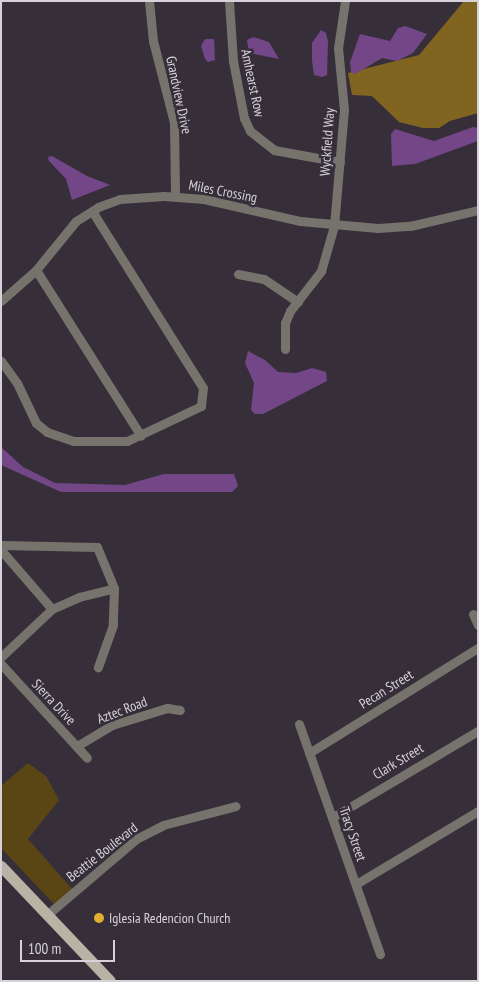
<!DOCTYPE html>
<style>
body{margin:0}
#map{position:relative;width:479px;height:982px;overflow:hidden;background:#362f3a;font-family:"PT Sans Narrow",sans-serif}
div>[style]{position:absolute}
[style*='--x']{left:calc(var(--x)*1px);top:calc(var(--y)*1px);width:calc(var(--w)*1px);rotate:calc(var(--a)*1deg)}
.green>*{inset:0;background:#5a4514}
.forest>*{inset:0;background:#816420}
.water>*{inset:0;background:#734688}
.minor>*{height:9px;margin:-4.5px;padding:0 4.5px;transform-origin:4.5px;border-radius:4.5px;background:#76736d}
.major>*{height:11px;margin:-5.5px;padding:0 5.5px;transform-origin:5.5px;border-radius:5.5px;background:#b9b3a6}
.dots>*{width:14px;height:14px;translate:-50% -50%;box-sizing:border-box;border:2px solid #362f3a;border-radius:50%}
span{translate:-50% -50%;white-space:nowrap;text-align:center;line-height:1.15;-webkit-text-stroke:5px #362f3a;paint-order:stroke}
.street-label{font-size:14px;color:#d7d2d9}
.poi-label{font-size:14px;color:#d7d2d9}
.left{translate:0 -50%;text-align:left}
.frame{position:absolute;inset:0;border:2px solid #d7d2d9;pointer-events:none}
.scale{position:absolute;left:20px;top:940px;width:95px;height:22px;box-sizing:border-box;border:2px solid #d7d2d9;border-top:0;padding-left:6px;font-size:15px;line-height:18px;white-space:nowrap;color:#d7d2d9;-webkit-text-stroke:4px #362f3a;paint-order:stroke}
</style>
<div id="map">
<div class="green">
<i style="clip-path:polygon(28px 763px,46px 776px,59px 800px,28px 839px,73px 890px,54px 904px,1px 848px,1px 786px)"></i>
</div>
<div class="forest">
<i style="clip-path:polygon(464px 1px,478px 1px,478px 113px,450px 121px,439px 128px,423px 128px,399px 122px,372px 96px,352px 95px,348px 73px,419px 55px)"></i>
</div>
<div class="water">
<i style="clip-path:polygon(405px 26px,427px 34px,413px 53px,397px 61px,382px 58px,355px 74px,351px 72px,350px 62px,360px 34px,390px 41px,398px 28px)"></i>
<i style="clip-path:polygon(321px 30px,326px 33px,328px 42px,327px 75px,322px 77px,314px 75px,312px 61px,312px 43px)"></i>
<i style="clip-path:polygon(253px 37px,269px 42px,279px 59px,249px 53px,247px 40px)"></i>
<i style="clip-path:polygon(205px 39px,214px 39px,215px 60px,208px 62px,205px 59px,201px 46px)"></i>
<i style="clip-path:polygon(473px 127px,478px 128px,478px 141px,415px 164px,392px 166px,391px 134px,395px 129px,434px 141px)"></i>
<i style="clip-path:polygon(52px 156px,87px 176px,110px 185px,72px 200px,66px 179px,49px 161px,48px 157px)"></i>
<i style="clip-path:polygon(248px 351px,265px 360px,278px 372px,296px 373px,312px 368px,326px 372px,327px 381px,263px 414px,255px 414px,251px 410px,254px 383px,245px 363px)"></i>
<i style="clip-path:polygon(1px 447px,23px 467px,55px 483px,125px 485px,164px 474px,234px 474px,238px 486px,232px 492px,61px 492px,1px 465px)"></i>
</div>
<div class="minor">
<i style="--x:149;--y:1;--w:40;--a:84.3"></i>
<i style="--x:153;--y:41;--w:84;--a:75.5"></i>
<i style="--x:174;--y:122;--w:74;--a:89.2"></i>
<i style="--x:229;--y:1;--w:60;--a:86.2"></i>
<i style="--x:233;--y:61;--w:58;--a:79.1"></i>
<i style="--x:244;--y:118;--w:14;--a:65"></i>
<i style="--x:250;--y:131;--w:31;--a:38"></i>
<i style="--x:274;--y:150;--w:67;--a:10.3"></i>
<i style="--x:36;--y:270;--w:196;--a:57.7"></i>
<i style="--x:238;--y:274;--w:26;--a:11"></i>
<i style="--x:264;--y:279;--w:41;--a:34.1"></i>
<i style="--x:1;--y:301;--w:47;--a:-41.5"></i>
<i style="--x:36;--y:270;--w:63;--a:-50.8"></i>
<i style="--x:76;--y:221;--w:26;--a:-32"></i>
<i style="--x:98;--y:207;--w:23;--a:-20"></i>
<i style="--x:120;--y:199;--w:44;--a:-3.9"></i>
<i style="--x:164;--y:196;--w:40;--a:4.3"></i>
<i style="--x:204;--y:199;--w:98;--a:12.9"></i>
<i style="--x:300;--y:221;--w:78;--a:5.1"></i>
<i style="--x:378;--y:228;--w:32;--a:-4"></i>
<i style="--x:410;--y:226;--w:70;--a:-13.2"></i>
<i style="--x:285;--y:349;--w:26;--a:-90"></i>
<i style="--x:285;--y:323;--w:13;--a:-67"></i>
<i style="--x:290;--y:311;--w:51;--a:-52.2"></i>
<i style="--x:321;--y:271;--w:47;--a:-73.9"></i>
<i style="--x:334;--y:226;--w:116;--a:-85.1"></i>
<i style="--x:344;--y:110;--w:62;--a:-95.5"></i>
<i style="--x:338;--y:48;--w:48;--a:-81.5"></i>
<i style="--x:1;--y:361;--w:27;--a:54"></i>
<i style="--x:17;--y:383;--w:44;--a:64.6"></i>
<i style="--x:36;--y:423;--w:14;--a:39"></i>
<i style="--x:47;--y:432;--w:28;--a:19"></i>
<i style="--x:73;--y:441;--w:54;--a:0"></i>
<i style="--x:127;--y:441;--w:82;--a:-25.3"></i>
<i style="--x:201;--y:406;--w:18;--a:-84"></i>
<i style="--x:203;--y:388;--w:209;--a:-122.1"></i>
<i style="--x:1;--y:545;--w:96;--a:1.2"></i>
<i style="--x:97;--y:547;--w:44;--a:67.5"></i>
<i style="--x:114;--y:588;--w:37;--a:92"></i>
<i style="--x:113;--y:625;--w:45;--a:109.7"></i>
<i style="--x:1;--y:550;--w:78;--a:49.2"></i>
<i style="--x:473;--y:614;--w:12;--a:66"></i>
<i style="--x:1;--y:657;--w:70;--a:-43.3"></i>
<i style="--x:52;--y:609;--w:30;--a:-24"></i>
<i style="--x:79;--y:597;--w:36;--a:-14"></i>
<i style="--x:1;--y:664;--w:127;--a:47.5"></i>
<i style="--x:299;--y:724;--w:244;--a:70.6"></i>
<i style="--x:77;--y:746;--w:41;--a:-31"></i>
<i style="--x:112;--y:725;--w:58;--a:-17.2"></i>
<i style="--x:167;--y:708;--w:13;--a:9"></i>
<i style="--x:309;--y:753;--w:199;--a:-31.9"></i>
<i style="--x:333;--y:817;--w:169;--a:-30.7"></i>
<i style="--x:356;--y:884;--w:142;--a:-30.9"></i>
<i style="--x:48;--y:914;--w:116;--a:-40.4"></i>
<i style="--x:136;--y:839;--w:30;--a:-27"></i>
<i style="--x:163;--y:825;--w:75;--a:-14.6"></i>
</div>
<div class="major">
<i style="--x:1;--y:866;--w:158;--a:46.5"></i>
</div>
<div class="dots">
<i style="left:99px;top:918px;background:#e2af34"></i>
</div>
<div class="street-label">
<span style="left:253px;top:83px;rotate:78deg">Amhearst Row</span>
<span style="left:179px;top:95px;rotate:78deg">Grandview Drive</span>
<span style="left:327px;top:142px;rotate:-86deg">Wyckfield Way</span>
<span style="left:223px;top:191px;rotate:11deg">Miles Crossing</span>
<span style="left:386px;top:689px;rotate:-32deg">Pecan Street</span>
<span style="left:54px;top:702px;rotate:47deg">Sierra Drive</span>
<span style="left:122px;top:710px;rotate:-21deg">Aztec Road</span>
<span style="left:398px;top:761px;rotate:-31deg">Clark Street</span>
<span style="left:353px;top:834px;rotate:71deg">Tracy Street</span>
<span style="left:102px;top:852px;rotate:-38deg">Beattie Boulevard</span>
</div>
<div class="poi-label">
<span class="left" style="left:109px;top:918px">Iglesia Redencion Church</span>
</div>
<div class="frame"></div>
<div class="scale">100 m</div>
</div>
